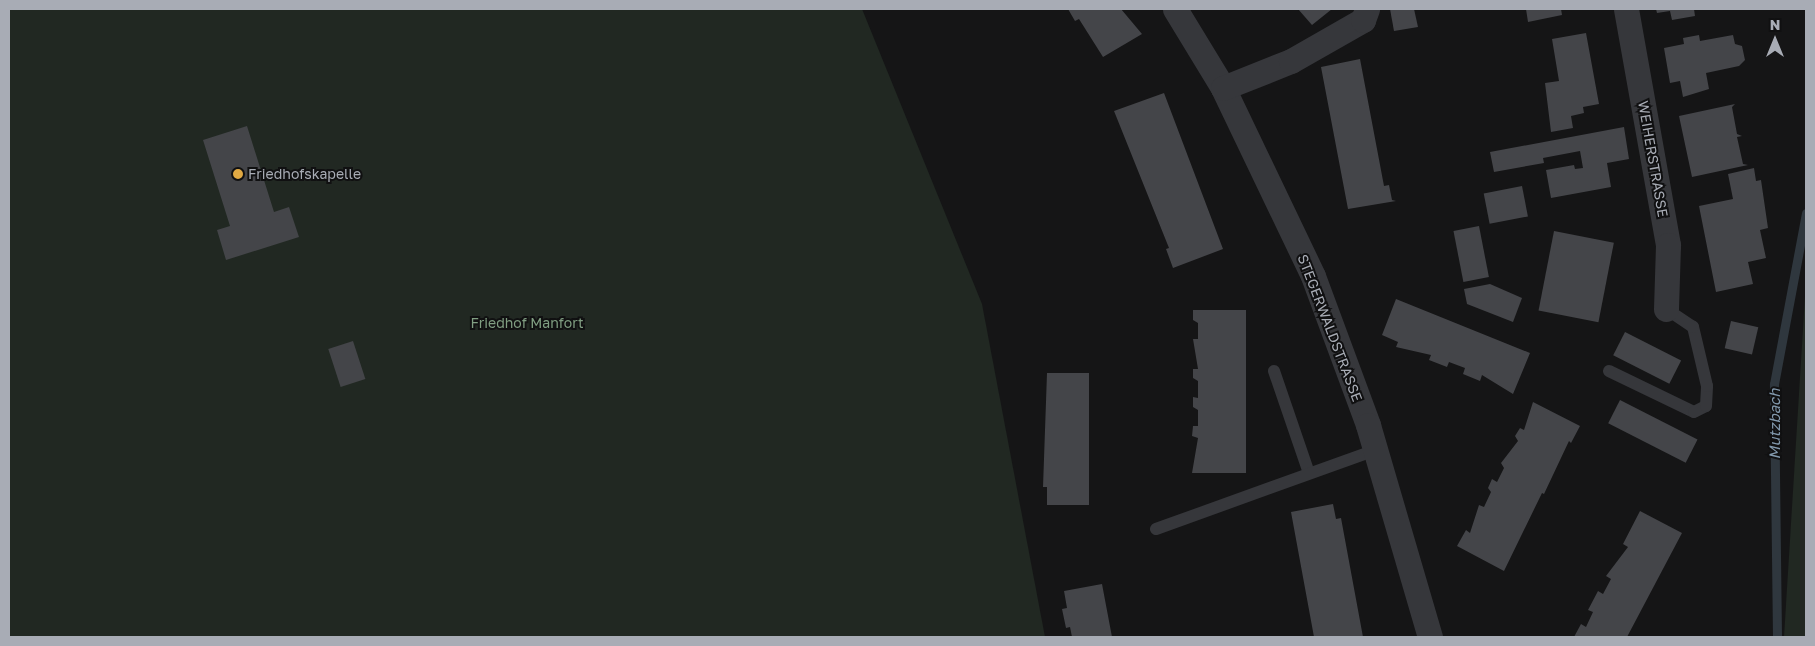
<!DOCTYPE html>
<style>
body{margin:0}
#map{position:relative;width:1815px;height:646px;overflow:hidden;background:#151516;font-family:"Golos Text",sans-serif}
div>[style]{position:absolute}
.green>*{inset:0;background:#212822}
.stream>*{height:9px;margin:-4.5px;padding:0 4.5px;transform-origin:4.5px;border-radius:4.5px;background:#2f373e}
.building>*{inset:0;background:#444549;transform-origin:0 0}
.lane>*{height:12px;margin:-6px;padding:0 6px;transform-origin:6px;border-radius:6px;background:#36373b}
.street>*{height:25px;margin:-12.5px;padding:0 12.5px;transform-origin:12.5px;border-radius:12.5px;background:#36373b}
.dots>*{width:14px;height:14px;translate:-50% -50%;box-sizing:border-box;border:2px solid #101011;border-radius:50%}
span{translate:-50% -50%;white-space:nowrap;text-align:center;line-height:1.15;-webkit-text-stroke:4px #101011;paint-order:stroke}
.street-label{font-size:14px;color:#a8acb5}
.poi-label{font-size:14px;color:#a8acb5}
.left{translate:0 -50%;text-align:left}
.park-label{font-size:14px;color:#809e82}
.water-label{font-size:15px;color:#8299ad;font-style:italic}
.frame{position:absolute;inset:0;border:10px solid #a8acb5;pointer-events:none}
.north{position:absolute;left:1750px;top:15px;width:50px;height:50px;-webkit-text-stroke:4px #101011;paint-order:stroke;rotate:0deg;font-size:14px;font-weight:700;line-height:20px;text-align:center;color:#a8acb5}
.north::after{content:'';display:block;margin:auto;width:18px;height:22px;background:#a8acb5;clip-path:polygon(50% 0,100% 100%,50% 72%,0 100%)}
</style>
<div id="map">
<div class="green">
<div style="clip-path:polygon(9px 9px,862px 9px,982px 304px,1045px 637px,9px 637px)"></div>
<div style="clip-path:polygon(1806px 280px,1806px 637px,1784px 637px)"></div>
</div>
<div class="stream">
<div style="left:1777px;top:637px;width:253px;rotate:-90.7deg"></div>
<div style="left:1774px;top:384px;width:174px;rotate:-79.4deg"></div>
</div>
<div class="building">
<div style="clip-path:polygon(1068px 9px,1121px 9px,1142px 34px,1103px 57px,1079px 19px,1075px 21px)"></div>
<div style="clip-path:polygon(1298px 9px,1332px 9px,1312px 25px)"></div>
<div style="clip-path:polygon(1390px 9px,1414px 9px,1418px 27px,1394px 31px)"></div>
<div style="clip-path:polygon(1526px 9px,1561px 9px,1562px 15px,1528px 22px)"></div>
<div style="clip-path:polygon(1656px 9px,1694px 9px,1695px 16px,1672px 20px,1670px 11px,1657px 13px)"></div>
<div style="clip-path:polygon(1586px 33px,1599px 104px,1583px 107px,1584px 113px,1571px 116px,1573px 128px,1551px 132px,1545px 83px,1559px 81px,1552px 39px)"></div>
<div style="clip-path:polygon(1699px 35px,1700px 41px,1733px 35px,1735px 44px,1742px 46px,1745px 60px,1739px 66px,1706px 73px,1709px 89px,1683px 97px,1680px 81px,1670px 83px,1664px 48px,1684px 44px,1683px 38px)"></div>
<div style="clip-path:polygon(1360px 59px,1384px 186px,1389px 185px,1392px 200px,1396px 201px,1348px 209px,1321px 67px)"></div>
<div style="clip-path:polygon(1164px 93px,1223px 249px,1173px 268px,1166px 249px,1169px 248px,1114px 111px)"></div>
<div style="clip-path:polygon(1735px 104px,1732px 107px,1737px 134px,1742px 136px,1737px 137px,1743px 164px,1748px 165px,1692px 177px,1679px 116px)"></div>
<div style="clip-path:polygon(247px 126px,274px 212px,289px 207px,299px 237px,226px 260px,217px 230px,230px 226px,203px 140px)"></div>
<div style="clip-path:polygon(1624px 127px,1629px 159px,1607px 163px,1611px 187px,1551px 198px,1546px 170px,1574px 165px,1575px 169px,1583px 168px,1580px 151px,1543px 158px,1544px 163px,1494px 172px,1490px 152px)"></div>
<div style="clip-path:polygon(1754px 168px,1756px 181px,1761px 180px,1768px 228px,1760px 230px,1766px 258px,1748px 262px,1753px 284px,1716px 292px,1699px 206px,1733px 199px,1728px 174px)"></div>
<div style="left:1522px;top:186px;width:31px;height:39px;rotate:79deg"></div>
<div style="left:1479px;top:226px;width:52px;height:26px;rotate:79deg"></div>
<div style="left:1554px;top:231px;width:61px;height:81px;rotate:11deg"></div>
<div style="clip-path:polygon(1490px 284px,1522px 298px,1513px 322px,1467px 304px,1464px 289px)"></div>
<div style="clip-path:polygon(1396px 299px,1530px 353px,1513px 394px,1482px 375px,1480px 381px,1463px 374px,1465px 368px,1449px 362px,1447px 367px,1429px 360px,1431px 355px,1396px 347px,1398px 342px,1382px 335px)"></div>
<div style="clip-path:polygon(1193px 310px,1246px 310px,1246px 473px,1192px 473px,1198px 438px,1192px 436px,1193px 426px,1198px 426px,1198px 410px,1193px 407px,1193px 397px,1198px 398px,1198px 381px,1193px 378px,1193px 369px,1198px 369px,1193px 339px,1198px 339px,1198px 323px,1193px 320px)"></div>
<div style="left:1731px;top:321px;width:28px;height:28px;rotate:13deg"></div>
<div style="left:1625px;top:332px;width:63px;height:26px;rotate:27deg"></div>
<div style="left:353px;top:341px;width:40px;height:26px;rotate:72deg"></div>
<div style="clip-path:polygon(1047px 373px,1089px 373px,1089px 505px,1047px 505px,1047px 487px,1043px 487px)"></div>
<div style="left:1620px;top:400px;width:87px;height:26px;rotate:27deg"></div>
<div style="clip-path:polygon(1533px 402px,1580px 426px,1571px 443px,1569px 441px,1544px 494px,1542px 493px,1504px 571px,1457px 546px,1466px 530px,1470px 533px,1479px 505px,1484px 507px,1491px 492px,1488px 488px,1492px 479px,1497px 482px,1504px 468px,1501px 463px,1518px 441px,1515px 436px,1520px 428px,1524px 430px)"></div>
<div style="clip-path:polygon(1333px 504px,1336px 519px,1341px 518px,1363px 637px,1314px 637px,1291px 512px)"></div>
<div style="clip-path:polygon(1640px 511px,1682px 533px,1627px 637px,1574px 637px,1581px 624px,1586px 627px,1593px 612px,1588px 610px,1598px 591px,1603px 594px,1611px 579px,1606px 576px,1628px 547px,1623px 544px)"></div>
<div style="clip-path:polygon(1102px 584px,1112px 637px,1072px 637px,1070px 627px,1066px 628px,1062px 609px,1067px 608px,1064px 591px)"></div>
</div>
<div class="lane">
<div style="left:1274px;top:371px;width:108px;rotate:71.1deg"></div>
<div style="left:1609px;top:371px;width:94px;rotate:25.8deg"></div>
<div style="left:1694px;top:412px;width:13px;rotate:-27deg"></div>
<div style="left:1706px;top:406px;width:20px;rotate:-87deg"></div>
<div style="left:1707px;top:386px;width:61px;rotate:-103.3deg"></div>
<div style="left:1693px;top:327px;width:32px;rotate:-146deg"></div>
<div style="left:1156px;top:529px;width:233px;rotate:-19.8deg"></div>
</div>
<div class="street">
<div style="left:1175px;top:9px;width:92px;rotate:58.7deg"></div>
<div style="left:1223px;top:88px;width:208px;rotate:64.4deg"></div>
<div style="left:1313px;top:276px;width:159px;rotate:69.7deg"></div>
<div style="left:1368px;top:425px;width:221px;rotate:73.7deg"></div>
<div style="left:1626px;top:9px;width:240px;rotate:79.9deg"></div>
<div style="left:1668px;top:245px;width:64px;rotate:91.8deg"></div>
<div style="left:1223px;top:88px;width:73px;rotate:-21.7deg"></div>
<div style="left:1291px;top:61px;width:83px;rotate:-29.7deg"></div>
<div style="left:1363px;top:20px;width:12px;rotate:-70deg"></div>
</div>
<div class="dots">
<div style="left:238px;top:174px;background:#e0a943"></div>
</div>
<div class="street-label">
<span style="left:1653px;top:159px;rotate:80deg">WEIHERSTRASSE</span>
<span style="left:1330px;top:328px;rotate:69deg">STEGERWALDSTRASSE</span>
</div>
<div class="poi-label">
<span class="left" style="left:248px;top:174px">Friedhofskapelle</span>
</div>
<div class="park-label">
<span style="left:527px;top:323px">Friedhof Manfort</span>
</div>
<div class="water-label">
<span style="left:1775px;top:424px;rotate:-90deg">Mutzbach</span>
</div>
<div class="frame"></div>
<div class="north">N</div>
</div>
